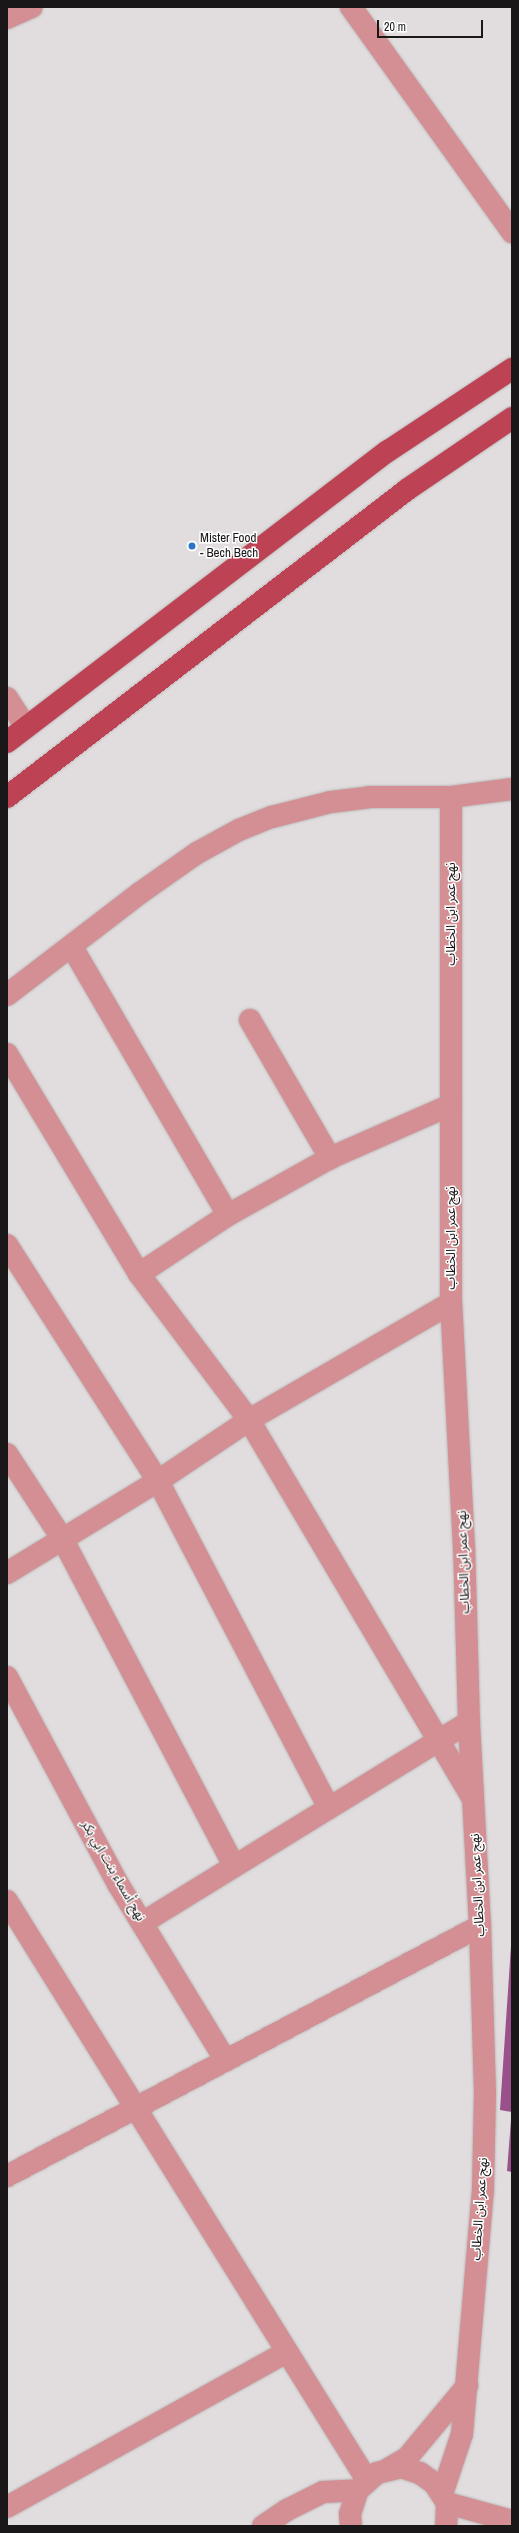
<!DOCTYPE html>
<meta charset="utf-8">
<style>
body{margin:0}
#map{position:relative;width:519px;height:2533px;overflow:hidden;background:#e1ddde;font-family:"Archivo Narrow","Noto Sans Arabic",sans-serif}
div>[style]{position:absolute}
.building>*{inset:0;background:#99508b}
.roads{filter:drop-shadow(0 0 1px #bdb9ba) drop-shadow(0 0 1px #bdb9ba)}
.minor>*{height:22px;margin:-11px;padding:0 11px;transform-origin:11px;border-radius:11px;background:#d38f93}
.major>*{height:22px;margin:-11px;padding:0 11px;transform-origin:11px;border-radius:11px;background:#bd4354}
.dots>*{width:11px;height:11px;translate:-50% -50%;box-sizing:border-box;border:2px solid #fff;border-radius:50%}
span{translate:-50% -50%;white-space:nowrap;text-align:center;line-height:1.15;-webkit-text-stroke:3px #fff;paint-order:stroke}
.poi-label{font-size:13px;color:#191718}
.left{translate:0 -50%;text-align:left}
.street-label{font-size:13px;color:#191718}
.frame{position:absolute;inset:0;border:8px solid #191718;pointer-events:none}
.scale{position:absolute;left:377px;top:20px;width:106px;height:18px;box-sizing:border-box;border:2px solid #191718;border-top:0;padding-left:5px;font-size:12px;line-height:14px;white-space:nowrap;color:#191718;-webkit-text-stroke:3px #fff;paint-order:stroke}
</style>
<div id="map">
<div class="building">
<div style="clip-path:polygon(511px 1946px,512px 1946px,512px 2112px,500px 2110px)"></div>
<div style="clip-path:polygon(511px 2120px,512px 2120px,512px 2172px,507px 2171px)"></div>
</div>
<div class="roads">
<div class="minor">
<div style="left:351px;top:7px;width:277px;rotate:54.4deg"></div>
<div style="left:7px;top:18px;width:27px;rotate:-24deg"></div>
<div style="left:7px;top:698px;width:35px;rotate:57deg"></div>
<div style="left:72px;top:947px;width:310px;rotate:59.8deg"></div>
<div style="left:7px;top:995px;width:168px;rotate:-37.5deg"></div>
<div style="left:140px;top:893px;width:70px;rotate:-35.1deg"></div>
<div style="left:197px;top:853px;width:48px;rotate:-28.7deg"></div>
<div style="left:239px;top:830px;width:35px;rotate:-22deg"></div>
<div style="left:272px;top:817px;width:61px;rotate:-14.3deg"></div>
<div style="left:331px;top:802px;width:38px;rotate:-7deg"></div>
<div style="left:369px;top:797px;width:82px"></div>
<div style="left:250px;top:1020px;width:160px;rotate:59.9deg"></div>
<div style="left:7px;top:1054px;width:257px;rotate:59deg"></div>
<div style="left:139px;top:1274px;width:183px;rotate:53deg"></div>
<div style="left:249px;top:1420px;width:436px;rotate:59.4deg"></div>
<div style="left:7px;top:1245px;width:280px;rotate:57.4deg"></div>
<div style="left:158px;top:1481px;width:369px;rotate:62.4deg"></div>
<div style="left:139px;top:1274px;width:107px;rotate:-33.5deg"></div>
<div style="left:228px;top:1215px;width:117px;rotate:-29.2deg"></div>
<div style="left:330px;top:1158px;width:132px;rotate:-23.7deg"></div>
<div style="left:7px;top:1454px;width:103px;rotate:56.9deg"></div>
<div style="left:63px;top:1540px;width:368px;rotate:62.3deg"></div>
<div style="left:7px;top:1573px;width:177px;rotate:-31.4deg"></div>
<div style="left:158px;top:1481px;width:110px;rotate:-33.8deg"></div>
<div style="left:249px;top:1420px;width:233px;rotate:-30.1deg"></div>
<div style="left:7px;top:1677px;width:235px;rotate:61.8deg"></div>
<div style="left:118px;top:1884px;width:207px;rotate:58.6deg"></div>
<div style="left:7px;top:1901px;width:682px;rotate:58.13deg"></div>
<div style="left:142px;top:1923px;width:384px;rotate:-31.6deg"></div>
<div style="left:7px;top:2176px;width:535px;rotate:-27.86deg"></div>
<div style="left:388px;top:2469px;width:22px;rotate:-30deg"></div>
<div style="left:407px;top:2458px;width:94px;rotate:-50.2deg"></div>
<div style="left:442px;top:2494px;width:63px;rotate:-71.6deg"></div>
<div style="left:462px;top:2434px;width:246px;rotate:-85.1deg"></div>
<div style="left:483px;top:2189px;width:96px;rotate:-88.8deg"></div>
<div style="left:485px;top:2093px;width:167px;rotate:-91.7deg"></div>
<div style="left:480px;top:1926px;width:204px;rotate:-93.1deg"></div>
<div style="left:469px;top:1722px;width:174px;rotate:-91.6deg"></div>
<div style="left:464px;top:1548px;width:245px;rotate:-93deg"></div>
<div style="left:451px;top:1303px;width:506px;rotate:-90deg"></div>
<div style="left:451px;top:797px;width:62px;rotate:-7.5deg"></div>
<div style="left:447px;top:2503px;width:67px;rotate:15.5deg"></div>
<div style="left:7px;top:2507px;width:320px;rotate:-29deg"></div>
<div style="left:263px;top:2526px;width:29px;rotate:-34deg"></div>
<div style="left:287px;top:2510px;width:40px;rotate:-26.6deg"></div>
<div style="left:323px;top:2492px;width:35px;rotate:-3deg"></div>
<div style="left:351px;top:2526px;width:12px;rotate:-95deg"></div>
<div style="left:350px;top:2514px;width:25px;rotate:-72deg"></div>
<div style="left:358px;top:2490px;width:25px;rotate:-42deg"></div>
<div style="left:377px;top:2473px;width:25px;rotate:-14deg"></div>
<div style="left:401px;top:2467px;width:20px;rotate:18deg"></div>
<div style="left:420px;top:2473px;width:17px;rotate:36deg"></div>
<div style="left:434px;top:2483px;width:24px;rotate:57deg"></div>
<div style="left:447px;top:2503px;width:23px;rotate:92deg"></div>
</div>
<div class="major">
<div style="left:7px;top:742px;width:479px;rotate:-37.4deg"></div>
<div style="left:388px;top:451px;width:149px;rotate:-33.5deg"></div>
<div style="left:7px;top:797px;width:506px;rotate:-37.53deg"></div>
<div style="left:408px;top:489px;width:126px;rotate:-34.3deg"></div>
</div>
</div>
<div class="dots">
<div style="left:192px;top:546px;background:#2876c5"></div>
</div>
<div class="poi-label">
<span class="left" style="left:200px;top:546px">Mister Food<br>- Bech Bech</span>
</div>
<div class="street-label">
<span style="left:451px;top:914px;rotate:-90deg">نهج عمر ابن الخطاب</span>
<span style="left:451px;top:1238px;rotate:-90deg">نهج عمر ابن الخطاب</span>
<span style="left:464px;top:1562px;rotate:-92deg">نهج عمر ابن الخطاب</span>
<span style="left:113px;top:1871px;rotate:60deg">نهج أسماء بنت ابي بكر</span>
<span style="left:478px;top:1885px;rotate:-93deg">نهج عمر ابن الخطاب</span>
<span style="left:480px;top:2209px;rotate:-86deg">نهج عمر ابن الخطاب</span>
</div>
<div class="frame"></div>
<div class="scale">20 m</div>
</div>
